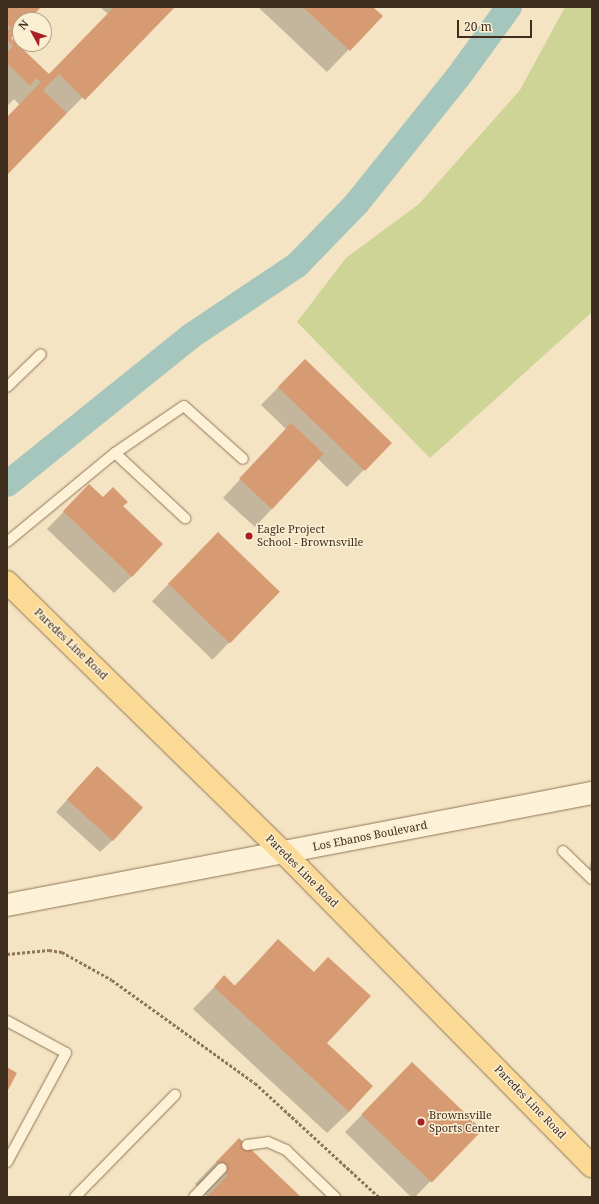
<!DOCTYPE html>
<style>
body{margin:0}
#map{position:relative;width:599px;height:1204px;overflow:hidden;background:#f4e4c3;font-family:"Noto Serif",serif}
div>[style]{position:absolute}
.green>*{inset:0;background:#cdd495}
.shadow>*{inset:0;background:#0003;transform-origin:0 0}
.canal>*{height:26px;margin:-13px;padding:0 13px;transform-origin:13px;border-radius:13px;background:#a5c6bc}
.building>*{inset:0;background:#d79b74;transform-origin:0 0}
.path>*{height:2.5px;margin-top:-1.25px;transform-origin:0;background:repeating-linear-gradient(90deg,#917557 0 3px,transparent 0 5px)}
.roads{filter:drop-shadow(0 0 1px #917557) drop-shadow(0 0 1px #917557)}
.service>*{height:10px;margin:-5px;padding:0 5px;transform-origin:5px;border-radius:5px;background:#fdf1d7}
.tertiary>*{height:22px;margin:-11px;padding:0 11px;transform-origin:11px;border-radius:11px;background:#fdf1d7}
.primary>*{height:22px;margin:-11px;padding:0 11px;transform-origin:11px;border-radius:11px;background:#fbda96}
.dots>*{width:11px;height:11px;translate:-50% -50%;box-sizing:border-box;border:2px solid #faeed3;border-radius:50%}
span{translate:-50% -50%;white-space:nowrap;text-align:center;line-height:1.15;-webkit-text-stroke:3px #faeed3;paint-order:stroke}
.poi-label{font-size:11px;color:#3f2d1d}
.left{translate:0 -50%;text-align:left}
.street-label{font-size:11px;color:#3f2d1d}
.frame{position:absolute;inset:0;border:8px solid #3f2d1d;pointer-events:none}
.north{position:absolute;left:12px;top:12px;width:40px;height:40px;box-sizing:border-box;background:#faeed3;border:1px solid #afa18a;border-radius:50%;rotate:310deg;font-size:11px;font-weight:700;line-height:16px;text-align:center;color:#3f2d1d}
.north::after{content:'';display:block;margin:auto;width:14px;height:18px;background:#a81e22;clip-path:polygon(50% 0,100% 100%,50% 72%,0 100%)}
.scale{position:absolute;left:457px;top:20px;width:75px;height:18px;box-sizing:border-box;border:2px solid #3f2d1d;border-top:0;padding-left:5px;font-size:12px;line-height:14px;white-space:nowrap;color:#3f2d1d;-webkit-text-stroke:3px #faeed3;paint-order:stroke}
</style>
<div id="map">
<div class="green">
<div style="clip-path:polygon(565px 7px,592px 7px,592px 312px,430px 458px,297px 322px,346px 258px,419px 204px,520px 90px)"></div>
</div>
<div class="shadow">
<div style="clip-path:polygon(7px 7px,40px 7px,27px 20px,20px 20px,20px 28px,10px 38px,49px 75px,108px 14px,100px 7px,173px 7px,7px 173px,7px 118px,20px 105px,14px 99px,7px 106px)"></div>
<div style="clip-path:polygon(258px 7px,371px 7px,381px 16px,327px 72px)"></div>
<div style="clip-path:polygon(305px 360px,390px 443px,347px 487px,318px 459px,255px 527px,223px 498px,286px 429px,261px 405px)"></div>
<div style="clip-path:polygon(103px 499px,122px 506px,132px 576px,114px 593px,47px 529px,72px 503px)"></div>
<div style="left:218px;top:533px;width:84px;height:95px;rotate:44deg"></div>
<div style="clip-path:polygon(97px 767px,113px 840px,100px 852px,56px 812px)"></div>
<div style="clip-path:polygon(592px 856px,592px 874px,588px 873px)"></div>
<div style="clip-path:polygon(278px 941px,326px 1044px,349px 1112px,327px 1133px,193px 1009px,224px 977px,234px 986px)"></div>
<div style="clip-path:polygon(395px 1081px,480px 1130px,415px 1197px,411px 1197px,345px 1132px)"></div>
<div style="clip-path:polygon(218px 1160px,299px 1197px,207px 1197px,195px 1184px)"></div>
</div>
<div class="canal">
<div style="left:7px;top:484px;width:236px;rotate:-38.8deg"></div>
<div style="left:191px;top:336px;width:128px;rotate:-33.8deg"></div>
<div style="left:297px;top:265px;width:86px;rotate:-45.9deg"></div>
<div style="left:357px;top:203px;width:161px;rotate:-51.3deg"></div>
<div style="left:458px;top:77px;width:87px;rotate:-53.9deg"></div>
</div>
<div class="building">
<div style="clip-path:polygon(7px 7px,41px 7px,29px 20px,20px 20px,20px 29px,11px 38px,49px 74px,114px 7px,175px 7px,85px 100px,59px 74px,43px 90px,67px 113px,7px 175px,7px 117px,41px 82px,36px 78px,30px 86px,7px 63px,7px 53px,13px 46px,7px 40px,7px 32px,11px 28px,7px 24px)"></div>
<div style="clip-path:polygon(303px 7px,373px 7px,383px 16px,350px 51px)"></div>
<div style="left:305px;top:359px;width:121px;height:39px;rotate:44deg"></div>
<div style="left:291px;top:423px;width:45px;height:76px;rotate:43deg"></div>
<div style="clip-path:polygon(89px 484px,103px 497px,113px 487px,128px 502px,123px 506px,163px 544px,132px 577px,63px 511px)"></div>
<div style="left:218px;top:532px;width:86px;height:72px;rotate:44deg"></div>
<div style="left:97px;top:766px;width:62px;height:45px;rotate:42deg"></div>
<div style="clip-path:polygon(278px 939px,314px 972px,328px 957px,371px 996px,327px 1043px,373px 1086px,349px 1112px,214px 987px,224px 975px,235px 986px)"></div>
<div style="left:412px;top:1062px;width:98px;height:73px;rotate:44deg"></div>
<div style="clip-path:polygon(7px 1067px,17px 1073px,7px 1092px)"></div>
<div style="clip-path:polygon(239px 1138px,301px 1197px,207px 1197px,228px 1175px,216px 1162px)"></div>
</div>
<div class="path">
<div style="left:7px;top:954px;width:42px;rotate:-5.4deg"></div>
<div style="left:49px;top:950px;width:13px;rotate:9deg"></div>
<div style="left:62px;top:952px;width:57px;rotate:29.2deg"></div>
<div style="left:112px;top:980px;width:176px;rotate:35.8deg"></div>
<div style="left:255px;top:1083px;width:168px;rotate:42.6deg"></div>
</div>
<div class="roads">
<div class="service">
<div style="left:7px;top:387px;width:47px;rotate:-44.1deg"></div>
<div style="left:115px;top:453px;width:96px;rotate:42.9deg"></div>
<div style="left:7px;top:542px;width:140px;rotate:-39.5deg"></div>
<div style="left:115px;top:453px;width:83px;rotate:-34.3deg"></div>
<div style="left:184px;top:406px;width:79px;rotate:41.9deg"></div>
<div style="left:563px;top:851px;width:40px;rotate:44deg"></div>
<div style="left:7px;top:1021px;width:67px;rotate:28.5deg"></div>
<div style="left:66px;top:1053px;width:124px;rotate:118.4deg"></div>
<div style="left:247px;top:1145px;width:21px;rotate:-8deg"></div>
<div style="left:268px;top:1142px;width:20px;rotate:24deg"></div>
<div style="left:286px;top:1150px;width:68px;rotate:43.8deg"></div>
<div style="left:75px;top:1197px;width:143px;rotate:-45.6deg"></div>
<div style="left:194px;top:1197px;width:40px;rotate:-46deg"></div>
</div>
<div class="tertiary">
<div style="left:7px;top:905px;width:596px;rotate:-10.84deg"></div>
</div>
<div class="primary">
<div style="left:7px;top:582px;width:388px;rotate:44.4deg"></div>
<div style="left:284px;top:853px;width:439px;rotate:45.5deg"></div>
</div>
</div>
<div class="dots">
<div style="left:249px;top:536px;background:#a81e22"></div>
<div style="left:421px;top:1122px;background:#a81e22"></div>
</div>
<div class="poi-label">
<span class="left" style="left:257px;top:536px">Eagle Project<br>School - Brownsville</span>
<span class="left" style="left:429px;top:1122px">Brownsville<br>Sports Center</span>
</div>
<div class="street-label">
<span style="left:71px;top:644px;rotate:44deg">Paredes Line Road</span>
<span style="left:370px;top:836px;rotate:-11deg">Los Ebanos Boulevard</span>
<span style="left:302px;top:871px;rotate:45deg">Paredes Line Road</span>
<span style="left:530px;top:1102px;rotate:46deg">Paredes Line Road</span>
</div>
<div class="frame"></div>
<div class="north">N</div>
<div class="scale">20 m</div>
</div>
